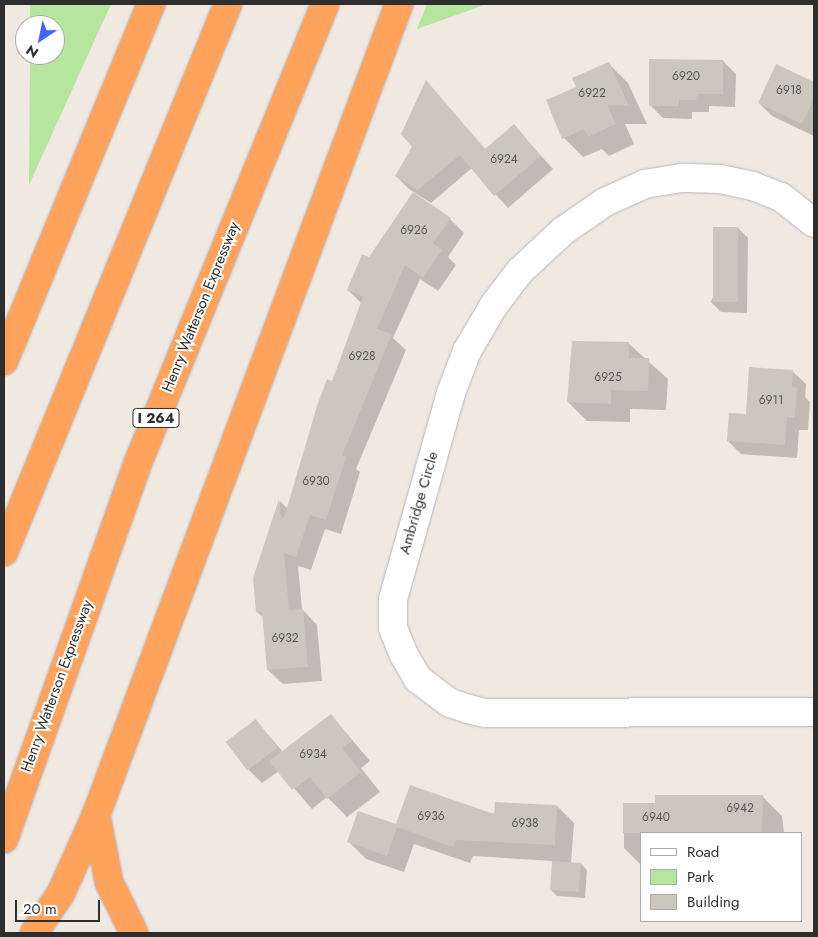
<!DOCTYPE html>
<style>
body{margin:0}
#map{position:relative;width:818px;height:937px;overflow:hidden;background:#efe9e1;font-family:Jost,sans-serif}
div>[style]{position:absolute}
.green>*{inset:0;background:#b6e59e}
.shadow>*{inset:0;background:#0003}
.building>*{inset:0;background:#cbc7bf;transform-origin:0 0}
.roads{filter:drop-shadow(0 0 1px #b4b7c1) drop-shadow(0 0 1px #b4b7c1)}
.street>*{height:28px;margin:-14px;padding:0 14px;transform-origin:14px;border-radius:14px;background:#fff}
.highway>*{height:28px;margin:-14px;padding:0 14px;transform-origin:14px;border-radius:14px;background:#ffa35c}
span{translate:-50% -50%;white-space:nowrap;text-align:center;line-height:1.15;-webkit-text-stroke:4px #fff;paint-order:stroke}
.number-label{font-size:12px;color:#555452}
.number-label span{-webkit-text-stroke-width:0}
.shield-label span{padding:1px 4px;background:#fff;border:1px solid;border-radius:4px;-webkit-text-stroke-width:0}
.shield-label{font-size:14px;color:#2e2e2e;font-weight:700}
.street-label{font-size:15px;color:#2e2e2e}
.frame{position:absolute;inset:0;border:5px solid #2e2e2e;pointer-events:none}
.legend{position:absolute;left:640px;top:832px;width:162px;height:90px;box-sizing:border-box;background:#fff;border:1px solid #ababab;margin:0;padding:6px 9px;list-style:none;font-size:15px;color:#2e2e2e}
.legend li{display:flex;align-items:center;gap:10px;height:25px}
.legend b{width:25px;border:1px solid #ababab}
.north{position:absolute;left:15px;top:15px;width:50px;height:50px;box-sizing:border-box;background:#fff;border:1px solid #ababab;border-radius:50%;rotate:214deg;font-size:14px;font-weight:700;line-height:20px;text-align:center;color:#2e2e2e}
.north::after{content:'';display:block;margin:auto;width:18px;height:22px;background:#4264fb;clip-path:polygon(50% 0,100% 100%,50% 72%,0 100%)}
.scale{position:absolute;left:15px;top:900px;width:85px;height:22px;box-sizing:border-box;border:2px solid #2e2e2e;border-top:0;padding-left:6px;font-size:15px;line-height:18px;white-space:nowrap;color:#2e2e2e;-webkit-text-stroke:4px #fff;paint-order:stroke}
</style>
<div id="map">
<div class="green">
<div style="clip-path:polygon(30px 4px,111px 4px,29px 185px,30px 55px,55px 55px,55px 25px,30px 25px)"></div>
<div style="clip-path:polygon(427px 4px,487px 4px,417px 29px)"></div>
</div>
<div class="shadow">
<div style="clip-path:polygon(723px 61px,736px 74px,735px 107px,709px 106px,709px 112px,692px 112px,692px 119px,663px 118px,650px 105px)"></div>
<div style="clip-path:polygon(609px 64px,628px 83px,647px 124px,625px 124px,634px 144px,609px 156px,602px 149px,583px 157px,564px 138px,578px 87px)"></div>
<div style="clip-path:polygon(777px 66px,814px 84px,814px 136px,772px 116px,759px 103px)"></div>
<div style="clip-path:polygon(426px 82px,486px 150px,514px 126px,553px 169px,508px 208px,472px 168px,431px 203px,409px 189px,396px 176px,414px 147px)"></div>
<div style="clip-path:polygon(450px 219px,464px 233px,448px 257px,456px 265px,438px 291px,420px 279px,393px 338px,406px 350px,356px 469px,360px 472px,341px 534px,325px 529px,311px 570px,298px 566px,302px 609px,317px 625px,322px 681px,283px 684px,268px 670px,264px 618px,257px 612px,254px 579px,280px 501px,288px 509px,362px 304px,348px 290px,369px 259px)"></div>
<div style="clip-path:polygon(738px 228px,748px 238px,747px 313px,721px 312px,711px 302px)"></div>
<div style="clip-path:polygon(629px 344px,668px 379px,666px 410px,630px 409px,630px 422px,587px 421px,568px 402px)"></div>
<div style="clip-path:polygon(792px 371px,806px 384px,805px 397px,810px 402px,808px 430px,799px 430px,797px 458px,741px 454px,728px 441px,747px 416px)"></div>
<div style="clip-path:polygon(331px 715px,370px 761px,361px 768px,380px 792px,347px 817px,327px 797px,312px 809px,279px 771px,262px 783px,249px 770px,256px 721px,283px 752px)"></div>
<div style="clip-path:polygon(762px 796px,782px 816px,784px 833px,642px 833px,642px 866px,624px 848px,624px 805px)"></div>
<div style="clip-path:polygon(557px 806px,574px 823px,571px 863px,581px 864px,587px 870px,585px 898px,557px 896px,551px 890px,553px 861px,473px 856px,470px 863px,414px 844px,404px 872px,366px 859px,349px 842px,397px 825px)"></div>
</div>
<div class="building">
<div style="clip-path:polygon(649px 59px,723px 60px,723px 94px,697px 94px,696px 100px,679px 100px,679px 106px,649px 106px)"></div>
<div style="clip-path:polygon(609px 62px,629px 106px,607px 105px,616px 124px,588px 137px,584px 129px,562px 139px,546px 100px,576px 87px,572px 78px)"></div>
<div style="clip-path:polygon(776px 64px,814px 82px,814px 99px,802px 124px,758px 103px)"></div>
<div style="clip-path:polygon(426px 80px,485px 149px,514px 124px,541px 156px,494px 196px,460px 155px,418px 190px,395px 176px,412px 147px,401px 134px)"></div>
<div style="clip-path:polygon(413px 192px,451px 218px,433px 243px,442px 250px,423px 278px,405px 265px,377px 329px,392px 334px,342px 455px,346px 457px,326px 520px,310px 515px,296px 557px,284px 553px,289px 610px,303px 609px,308px 667px,267px 670px,262px 612px,256px 612px,253px 578px,279px 499px,281px 516px,284px 518px,317px 406px,327px 379px,332px 381px,363px 297px,347px 290px,362px 254px,369px 257px)"></div>
<div style="left:713px;top:227px;width:25px;height:75px"></div>
<div style="clip-path:polygon(572px 341px,629px 342px,629px 358px,649px 358px,648px 391px,611px 390px,611px 404px,567px 402px)"></div>
<div style="clip-path:polygon(749px 367px,793px 370px,792px 387px,797px 388px,795px 418px,787px 417px,785px 445px,727px 441px,729px 413px,746px 414px)"></div>
<div style="clip-path:polygon(331px 714px,352px 741px,342px 748px,361px 772px,327px 799px,310px 777px,292px 790px,269px 761px)"></div>
<div style="left:256px;top:719px;width:36px;height:38px;rotate:53deg"></div>
<div style="clip-path:polygon(410px 785px,494px 814px,495px 802px,557px 805px,555px 845px,456px 840px,453px 847px,397px 827px,387px 856px,347px 842px,358px 811px,396px 824px)"></div>
<div style="clip-path:polygon(655px 795px,763px 795px,762px 833px,623px 833px,623px 803px,655px 803px)"></div>
<div style="left:552px;top:861px;width:29px;height:29px;rotate:4deg"></div>
</div>
<div class="roads">
<div class="street">
<div style="left:814px;top:223px;width:42px;rotate:-141.8deg"></div>
<div style="left:781px;top:197px;width:30px;rotate:-159deg"></div>
<div style="left:753px;top:186px;width:35px;rotate:-168deg"></div>
<div style="left:719px;top:179px;width:37px;rotate:-178deg"></div>
<div style="left:682px;top:178px;width:37px;rotate:171deg"></div>
<div style="left:645px;top:184px;width:44px;rotate:155.8deg"></div>
<div style="left:605px;top:202px;width:51px;rotate:145.4deg"></div>
<div style="left:563px;top:231px;width:59px;rotate:137.1deg"></div>
<div style="left:520px;top:271px;width:43px;rotate:127.4deg"></div>
<div style="left:494px;top:305px;width:53px;rotate:120.4deg"></div>
<div style="left:467px;top:351px;width:45px;rotate:110.9deg"></div>
<div style="left:451px;top:393px;width:215px;rotate:105.7deg"></div>
<div style="left:393px;top:600px;width:28px;rotate:90deg"></div>
<div style="left:393px;top:628px;width:29px;rotate:68deg"></div>
<div style="left:404px;top:655px;width:28px;rotate:60deg"></div>
<div style="left:418px;top:679px;width:40px;rotate:37deg"></div>
<div style="left:450px;top:703px;width:19px;rotate:18deg"></div>
<div style="left:468px;top:709px;width:18px;rotate:13deg"></div>
<div style="left:486px;top:713px;width:328px;rotate:-0.2deg"></div>
</div>
<div class="highway">
<div style="left:4px;top:361px;width:386px;rotate:-67.6deg"></div>
<div style="left:4px;top:552px;width:592px;rotate:-67.77deg"></div>
<div style="left:96px;top:815px;width:68px;rotate:79deg"></div>
<div style="left:109px;top:882px;width:57px;rotate:63.9deg"></div>
<div style="left:4px;top:839px;width:397px;rotate:-70.4deg"></div>
<div style="left:137px;top:465px;width:498px;rotate:-67.8deg"></div>
<div style="left:34px;top:933px;width:48px;rotate:-56deg"></div>
<div style="left:61px;top:893px;width:85px;rotate:-65.8deg"></div>
<div style="left:96px;top:815px;width:866px;rotate:-69.51deg"></div>
</div>
</div>
<div class="number-label">
<span style="left:686px;top:77px">6920</span>
<span style="left:789px;top:91px">6918</span>
<span style="left:592px;top:94px">6922</span>
<span style="left:504px;top:160px">6924</span>
<span style="left:414px;top:231px">6926</span>
<span style="left:362px;top:357px">6928</span>
<span style="left:608px;top:378px">6925</span>
<span style="left:771px;top:401px">6911</span>
<span style="left:316px;top:482px">6930</span>
<span style="left:285px;top:639px">6932</span>
<span style="left:313px;top:755px">6934</span>
<span style="left:740px;top:809px">6942</span>
<span style="left:431px;top:817px">6936</span>
<span style="left:656px;top:818px">6940</span>
<span style="left:525px;top:824px">6938</span>
</div>
<div class="shield-label">
<span style="left:156px;top:418px">I 264</span>
</div>
<div class="street-label">
<span style="left:201px;top:307px;rotate:-68deg">Henry Watterson Expressway</span>
<span style="left:419px;top:503px;rotate:-74deg">Ambridge Circle</span>
<span style="left:57px;top:686px;rotate:-70deg">Henry Watterson Expressway</span>
</div>
<div class="frame"></div>
<ul class="legend">
<li><b style="height:6px;background:#fff"></b>Road</li>
<li><b style="height:14px;background:#b6e59e"></b>Park</li>
<li><b style="height:14px;background:#cbc7bf"></b>Building</li>
</ul>
<div class="north">N</div>
<div class="scale">20 m</div>
</div>
